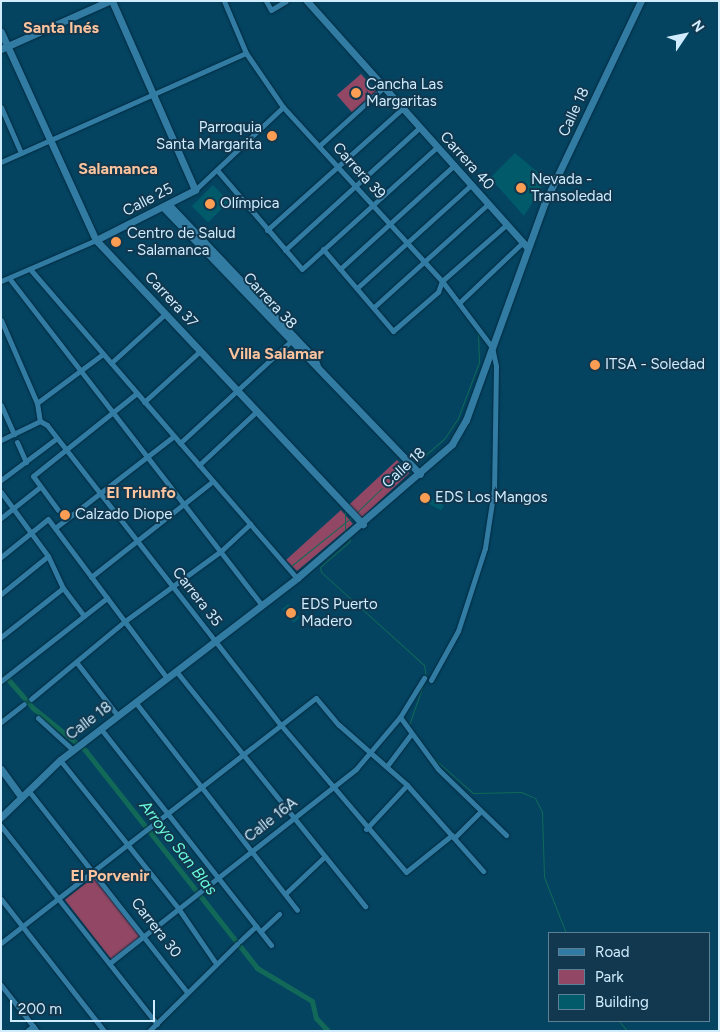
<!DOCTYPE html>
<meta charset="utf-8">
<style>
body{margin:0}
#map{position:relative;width:720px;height:1032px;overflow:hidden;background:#044461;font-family:Figtree,sans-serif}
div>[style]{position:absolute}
.green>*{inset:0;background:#924865;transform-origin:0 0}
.stream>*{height:1px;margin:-0.5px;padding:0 0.5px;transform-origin:0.5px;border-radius:0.5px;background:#126958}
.canal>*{height:5px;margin:-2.5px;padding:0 2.5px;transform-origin:2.5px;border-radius:2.5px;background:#126958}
.building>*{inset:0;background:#005a6a;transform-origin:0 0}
.roads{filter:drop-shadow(0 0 1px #00293d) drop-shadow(0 0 1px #00293d)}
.street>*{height:5px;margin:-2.5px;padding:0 2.5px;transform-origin:2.5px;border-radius:2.5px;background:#327ca4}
.secondary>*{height:7px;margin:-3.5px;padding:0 3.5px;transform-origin:3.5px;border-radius:3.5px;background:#327ca4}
.dots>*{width:14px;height:14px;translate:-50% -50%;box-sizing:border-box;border:2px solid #11384e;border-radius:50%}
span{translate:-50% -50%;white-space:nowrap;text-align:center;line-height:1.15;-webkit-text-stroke:4px #11384e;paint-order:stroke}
.poi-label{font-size:15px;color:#d0ecfe}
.left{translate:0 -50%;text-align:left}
.right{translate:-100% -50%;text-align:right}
.street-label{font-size:15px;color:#d0ecfe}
.neighbourhood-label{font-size:16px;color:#fbc49e;font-weight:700}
.water-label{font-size:16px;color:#6afada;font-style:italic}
.frame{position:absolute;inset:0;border:2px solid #d0ecfe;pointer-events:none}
.legend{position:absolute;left:548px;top:932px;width:162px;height:90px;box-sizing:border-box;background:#11384e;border:1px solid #5d8094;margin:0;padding:6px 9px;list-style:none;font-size:15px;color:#d0ecfe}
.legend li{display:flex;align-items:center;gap:10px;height:25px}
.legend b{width:25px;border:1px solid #5d8094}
.north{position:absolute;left:660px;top:10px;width:50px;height:50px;-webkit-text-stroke:4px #11384e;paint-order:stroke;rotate:56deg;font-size:14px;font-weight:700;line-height:20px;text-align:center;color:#d0ecfe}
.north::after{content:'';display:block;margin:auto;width:18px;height:22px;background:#d0ecfe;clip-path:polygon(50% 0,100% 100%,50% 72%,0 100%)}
.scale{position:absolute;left:10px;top:1000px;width:145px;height:22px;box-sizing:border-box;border:2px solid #d0ecfe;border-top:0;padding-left:6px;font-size:15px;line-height:18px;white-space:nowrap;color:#d0ecfe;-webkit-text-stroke:4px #11384e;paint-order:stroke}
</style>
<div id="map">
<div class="green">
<div style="left:361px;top:74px;width:23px;height:32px;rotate:49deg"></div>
<div style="left:397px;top:460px;width:18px;height:66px;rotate:47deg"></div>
<div style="clip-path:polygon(341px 510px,353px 524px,297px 571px,286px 560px)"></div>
<div style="left:94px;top:877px;width:76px;height:37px;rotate:52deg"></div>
</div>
<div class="stream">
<div style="left:415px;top:464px;width:38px;rotate:-41deg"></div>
<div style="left:444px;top:439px;width:25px;rotate:-56deg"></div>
<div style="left:458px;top:418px;width:60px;rotate:-69.4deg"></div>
<div style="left:479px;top:362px;width:30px;rotate:-92deg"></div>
<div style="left:404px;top:472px;width:7px;rotate:-34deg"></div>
<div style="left:356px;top:513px;width:36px;rotate:-44deg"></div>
<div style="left:345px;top:532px;width:23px;rotate:-90deg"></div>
<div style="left:349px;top:537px;width:4px;rotate:76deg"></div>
<div style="left:350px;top:541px;width:40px;rotate:139deg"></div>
<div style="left:320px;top:567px;width:5px;rotate:79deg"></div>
<div style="left:321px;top:572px;width:139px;rotate:42.1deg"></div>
<div style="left:424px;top:665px;width:13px;rotate:81deg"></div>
<div style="left:291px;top:566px;width:78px;rotate:-38.8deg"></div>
<div style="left:409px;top:725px;width:46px;rotate:-70.8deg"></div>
<div style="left:431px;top:756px;width:56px;rotate:41.4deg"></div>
<div style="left:473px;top:793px;width:48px;rotate:-1.2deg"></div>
<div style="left:521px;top:792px;width:15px;rotate:23deg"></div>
<div style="left:535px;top:798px;width:16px;rotate:63deg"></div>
<div style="left:542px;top:812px;width:65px;rotate:88.2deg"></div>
<div style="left:544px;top:877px;width:60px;rotate:68.6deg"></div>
<div style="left:619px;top:1021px;width:13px;rotate:51deg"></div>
</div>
<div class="canal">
<div style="left:6px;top:677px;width:41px;rotate:48.9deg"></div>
<div style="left:33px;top:708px;width:67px;rotate:38.9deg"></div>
<div style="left:85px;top:750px;width:278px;rotate:51.7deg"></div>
<div style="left:257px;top:968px;width:64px;rotate:31deg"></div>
<div style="left:312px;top:1001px;width:17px;rotate:77deg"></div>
<div style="left:316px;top:1018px;width:18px;rotate:47deg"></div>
</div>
<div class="building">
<div style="clip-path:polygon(515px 153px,547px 180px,524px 216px,490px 178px)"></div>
<div style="left:213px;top:185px;width:23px;height:30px;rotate:45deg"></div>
<div style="left:421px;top:493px;width:26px;height:6px;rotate:28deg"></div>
<div style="left:288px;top:604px;width:18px;height:8px;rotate:49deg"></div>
</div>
<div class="roads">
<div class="street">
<div style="left:224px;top:1px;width:56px;rotate:67.1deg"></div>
<div style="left:246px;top:53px;width:65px;rotate:55.6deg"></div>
<div style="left:283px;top:107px;width:236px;rotate:47.6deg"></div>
<div style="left:442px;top:281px;width:83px;rotate:52.9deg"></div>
<div style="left:492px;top:347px;width:19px;rotate:78deg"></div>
<div style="left:496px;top:366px;width:123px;rotate:90.9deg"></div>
<div style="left:494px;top:489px;width:60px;rotate:98.7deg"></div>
<div style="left:485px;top:548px;width:87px;rotate:108deg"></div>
<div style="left:458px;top:631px;width:56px;rotate:118.9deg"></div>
<div style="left:266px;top:1px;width:10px;rotate:61deg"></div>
<div style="left:271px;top:10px;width:17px;rotate:-31deg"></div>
<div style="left:1px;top:107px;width:50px;rotate:66.5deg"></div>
<div style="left:319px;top:146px;width:86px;rotate:-42.2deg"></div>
<div style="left:1px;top:162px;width:268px;rotate:-24deg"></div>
<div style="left:217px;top:170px;width:130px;rotate:49.4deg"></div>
<div style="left:302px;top:269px;width:182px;rotate:-42.1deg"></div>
<div style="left:195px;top:190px;width:121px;rotate:-43.3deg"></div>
<div style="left:267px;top:230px;width:181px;rotate:-41.9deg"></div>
<div style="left:323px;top:249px;width:108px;rotate:49.5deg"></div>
<div style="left:393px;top:331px;width:60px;rotate:-40.9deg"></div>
<div style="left:438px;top:292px;width:12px;rotate:-70deg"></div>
<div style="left:442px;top:281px;width:86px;rotate:-41.2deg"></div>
<div style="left:285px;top:250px;width:181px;rotate:-42.3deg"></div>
<div style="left:30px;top:269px;width:408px;rotate:49.2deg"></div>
<div style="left:340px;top:269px;width:153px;rotate:-42.3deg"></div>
<div style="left:9px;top:278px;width:413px;rotate:52.3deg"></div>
<div style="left:1px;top:281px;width:103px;rotate:-23.3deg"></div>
<div style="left:357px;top:288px;width:154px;rotate:-42.1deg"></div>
<div style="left:460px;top:302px;width:87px;rotate:-43.6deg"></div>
<div style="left:374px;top:307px;width:154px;rotate:-42.1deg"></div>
<div style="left:1px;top:320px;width:90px;rotate:66.6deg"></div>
<div style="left:37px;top:403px;width:18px;rotate:81deg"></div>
<div style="left:111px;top:363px;width:73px;rotate:-42.2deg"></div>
<div style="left:144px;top:402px;width:76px;rotate:-42.3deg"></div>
<div style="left:37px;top:403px;width:82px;rotate:-36.6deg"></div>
<div style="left:1px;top:405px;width:32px;rotate:66deg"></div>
<div style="left:40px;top:421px;width:8px;rotate:30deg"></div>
<div style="left:47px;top:425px;width:379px;rotate:52.1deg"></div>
<div style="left:280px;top:724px;width:194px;rotate:49.6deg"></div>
<div style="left:406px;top:872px;width:59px;rotate:-38.8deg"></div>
<div style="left:1px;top:440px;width:43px;rotate:-26deg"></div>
<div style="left:17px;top:442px;width:22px;rotate:66deg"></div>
<div style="left:180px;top:443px;width:155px;rotate:-42.6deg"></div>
<div style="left:199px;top:465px;width:79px;rotate:-43deg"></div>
<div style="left:1px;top:480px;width:70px;rotate:-36.9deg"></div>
<div style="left:1px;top:492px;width:79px;rotate:53.7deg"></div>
<div style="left:48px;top:556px;width:35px;rotate:65deg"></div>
<div style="left:63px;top:588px;width:35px;rotate:53deg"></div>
<div style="left:58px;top:510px;width:42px;rotate:-126.3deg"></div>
<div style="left:33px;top:476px;width:133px;rotate:-38.6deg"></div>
<div style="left:1px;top:518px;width:50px;rotate:-38.5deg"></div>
<div style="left:55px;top:528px;width:150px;rotate:-37.7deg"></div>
<div style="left:1px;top:557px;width:60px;rotate:-39deg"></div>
<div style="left:48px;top:519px;width:199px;rotate:53.2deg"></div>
<div style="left:91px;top:577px;width:155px;rotate:-38.2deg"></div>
<div style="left:1px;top:594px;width:60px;rotate:-39deg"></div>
<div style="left:1px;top:637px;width:79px;rotate:-38.3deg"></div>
<div style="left:77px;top:663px;width:67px;rotate:52.3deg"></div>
<div style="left:176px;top:671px;width:302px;rotate:51.2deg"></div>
<div style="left:1px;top:681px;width:135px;rotate:-38.1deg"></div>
<div style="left:31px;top:699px;width:122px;rotate:-39.7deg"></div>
<div style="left:125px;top:621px;width:119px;rotate:-36.1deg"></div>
<div style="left:221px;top:551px;width:40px;rotate:-43deg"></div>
<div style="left:136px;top:703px;width:262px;rotate:52.1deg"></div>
<div style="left:400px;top:717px;width:64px;rotate:53.8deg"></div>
<div style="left:438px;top:769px;width:95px;rotate:44.1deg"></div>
<div style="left:38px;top:718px;width:47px;rotate:42.4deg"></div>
<div style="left:1px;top:722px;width:29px;rotate:-38deg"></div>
<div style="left:101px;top:729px;width:275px;rotate:51.8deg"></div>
<div style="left:60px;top:760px;width:189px;rotate:51.4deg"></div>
<div style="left:178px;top:908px;width:65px;rotate:55.6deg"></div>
<div style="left:387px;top:766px;width:39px;rotate:-53deg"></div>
<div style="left:28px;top:790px;width:256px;rotate:51.8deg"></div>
<div style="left:1px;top:826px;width:252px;rotate:51.8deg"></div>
<div style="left:366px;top:829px;width:60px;rotate:-47deg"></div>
<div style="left:456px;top:836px;width:35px;rotate:-45deg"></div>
<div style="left:286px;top:893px;width:51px;rotate:-43.4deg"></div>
<div style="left:1px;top:899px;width:167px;rotate:52deg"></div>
<div style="left:261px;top:931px;width:25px;rotate:-43deg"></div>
<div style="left:240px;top:941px;width:22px;rotate:-43deg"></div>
<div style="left:1px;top:943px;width:399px;rotate:-37.9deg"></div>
<div style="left:316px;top:698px;width:35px;rotate:50deg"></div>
<div style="left:339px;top:725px;width:91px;rotate:41.4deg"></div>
<div style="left:407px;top:785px;width:115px;rotate:48.5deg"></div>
<div style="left:111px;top:962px;width:312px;rotate:-38.2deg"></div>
<div style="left:356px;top:769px;width:68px;rotate:-49.8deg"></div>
<div style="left:400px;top:717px;width:46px;rotate:-58.4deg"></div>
<div style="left:1px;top:985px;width:58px;rotate:52deg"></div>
<div style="left:27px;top:1031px;width:8px;rotate:-40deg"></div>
<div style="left:149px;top:1031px;width:124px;rotate:-44.7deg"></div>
</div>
<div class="secondary">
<div style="left:307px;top:1px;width:331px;rotate:48.2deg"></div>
<div style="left:1px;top:32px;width:229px;rotate:65.5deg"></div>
<div style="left:96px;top:240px;width:390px;rotate:46.8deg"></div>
<div style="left:1px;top:49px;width:118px;rotate:-24deg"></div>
<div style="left:169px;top:205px;width:211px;rotate:46.5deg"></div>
<div style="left:314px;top:358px;width:9px;rotate:69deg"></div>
<div style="left:164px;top:208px;width:369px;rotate:46.1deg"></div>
<div style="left:96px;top:240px;width:111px;rotate:-26.8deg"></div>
<div style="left:195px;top:190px;width:206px;rotate:-113.7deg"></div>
<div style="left:1px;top:769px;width:34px;rotate:54deg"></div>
<div style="left:1px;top:817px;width:82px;rotate:-44deg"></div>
<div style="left:60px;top:760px;width:299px;rotate:-37.5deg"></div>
<div style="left:297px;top:578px;width:205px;rotate:-40.8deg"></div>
<div style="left:452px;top:444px;width:28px;rotate:-60deg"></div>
<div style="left:466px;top:420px;width:232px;rotate:-70.1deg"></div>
<div style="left:545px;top:202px;width:223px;rotate:-64.5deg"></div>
</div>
</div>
<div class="dots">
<div style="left:356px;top:93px;background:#fc9d54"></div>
<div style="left:272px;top:136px;background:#fc9d54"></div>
<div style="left:521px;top:188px;background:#fc9d54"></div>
<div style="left:210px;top:204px;background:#fc9d54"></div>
<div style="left:116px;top:242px;background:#fc9d54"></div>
<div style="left:595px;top:365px;background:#fc9d54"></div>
<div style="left:425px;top:498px;background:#fc9d54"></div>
<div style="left:65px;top:515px;background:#fc9d54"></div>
<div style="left:291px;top:613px;background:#fc9d54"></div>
</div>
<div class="poi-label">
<span class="left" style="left:366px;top:93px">Cancha Las<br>Margaritas</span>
<span class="right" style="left:262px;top:136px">Parroquia<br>Santa Margarita</span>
<span class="left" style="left:531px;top:188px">Nevada -<br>Transoledad</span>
<span class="left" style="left:220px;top:204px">Olímpica</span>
<span class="left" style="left:127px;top:242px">Centro de Salud<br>- Salamanca</span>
<span class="left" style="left:605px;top:365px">ITSA - Soledad</span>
<span class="left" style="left:435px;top:498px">EDS Los Mangos</span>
<span class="left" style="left:75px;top:515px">Calzado Diope</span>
<span class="left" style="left:301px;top:613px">EDS Puerto<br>Madero</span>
</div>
<div class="street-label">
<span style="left:574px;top:112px;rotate:-65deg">Calle 18</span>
<span style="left:467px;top:161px;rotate:48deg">Carrera 40</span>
<span style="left:359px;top:171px;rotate:48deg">Carrera 39</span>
<span style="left:148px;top:200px;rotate:-27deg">Calle 25</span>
<span style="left:171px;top:300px;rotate:47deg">Carrera 37</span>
<span style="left:270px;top:301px;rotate:47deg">Carrera 38</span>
<span style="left:404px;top:468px;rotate:-42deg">Calle 18</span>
<span style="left:197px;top:597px;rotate:52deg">Carrera 35</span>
<span style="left:89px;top:721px;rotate:-37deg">Calle 18</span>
<span style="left:271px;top:820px;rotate:-38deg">Calle 16A</span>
<span style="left:156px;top:928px;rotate:52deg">Carrera 30</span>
</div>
<div class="neighbourhood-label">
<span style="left:61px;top:28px">Santa Inés</span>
<span style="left:118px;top:169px">Salamanca</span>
<span style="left:276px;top:354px">Villa Salamar</span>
<span style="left:141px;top:493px">El Triunfo</span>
<span style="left:110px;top:876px">El Porvenir</span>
</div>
<div class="water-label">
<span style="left:178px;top:848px;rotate:52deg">Arroyo San Blas</span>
</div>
<div class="frame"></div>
<ul class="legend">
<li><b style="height:6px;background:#327ca4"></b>Road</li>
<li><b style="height:14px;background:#924865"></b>Park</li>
<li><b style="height:14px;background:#005a6a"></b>Building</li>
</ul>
<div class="north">N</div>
<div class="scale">200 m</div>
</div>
